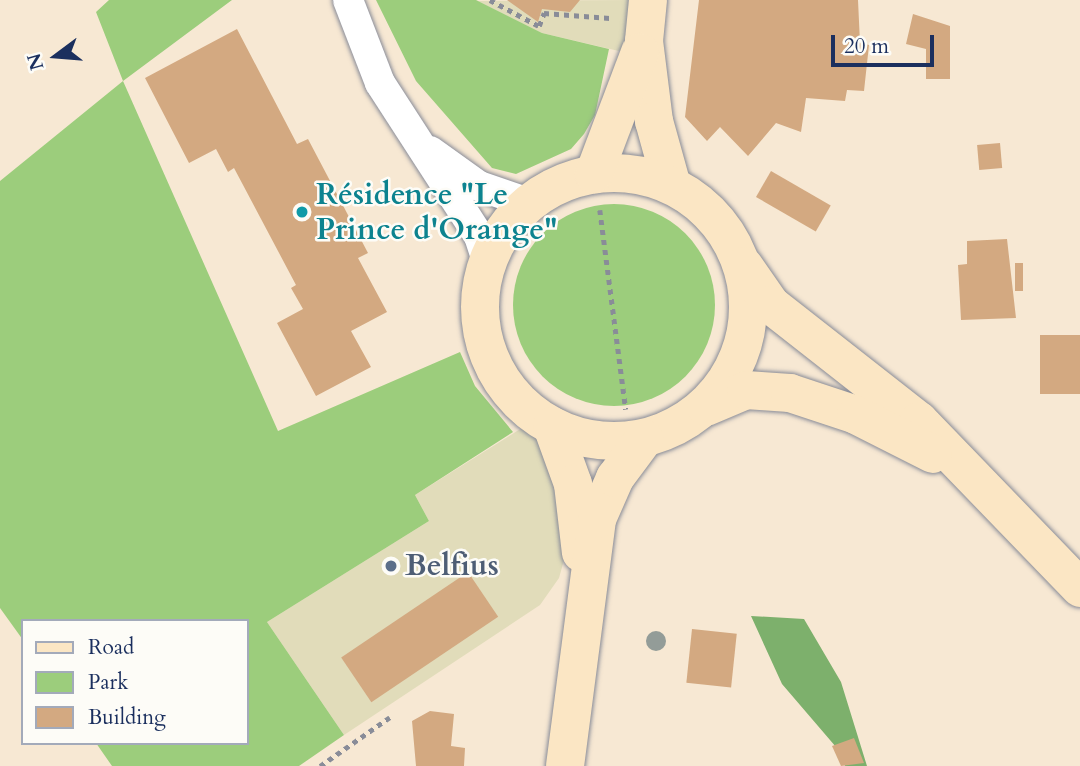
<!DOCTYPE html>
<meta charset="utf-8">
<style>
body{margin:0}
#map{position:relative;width:1080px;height:766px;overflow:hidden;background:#f7e8d3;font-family:Cardo,serif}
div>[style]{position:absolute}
.built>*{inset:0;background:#e1dcba}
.green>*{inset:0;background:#9ccd7c}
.round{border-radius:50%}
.forest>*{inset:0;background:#7db06c}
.building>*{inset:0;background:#d3a981;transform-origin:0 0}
.path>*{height:4.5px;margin-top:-2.25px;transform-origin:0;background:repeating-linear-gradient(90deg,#898c98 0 5px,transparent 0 10px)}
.roads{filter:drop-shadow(0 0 2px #898c98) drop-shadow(0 0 2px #898c98)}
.minor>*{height:30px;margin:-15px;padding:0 15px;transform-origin:15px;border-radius:15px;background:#fff}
.secondary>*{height:38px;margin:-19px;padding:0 19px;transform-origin:19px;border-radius:19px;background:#fbe6c4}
.secondary>.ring{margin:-19px;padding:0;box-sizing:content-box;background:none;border:38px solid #fbe6c4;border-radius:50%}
.trees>*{width:20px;height:20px;margin:-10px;border-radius:50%;background:#939c98}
.dots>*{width:19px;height:19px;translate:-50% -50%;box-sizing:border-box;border:4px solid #fdfcf7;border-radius:50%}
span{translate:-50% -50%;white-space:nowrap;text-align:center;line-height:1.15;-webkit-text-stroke:5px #fdfcf7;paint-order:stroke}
.culture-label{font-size:30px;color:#0d838f;font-weight:700}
.left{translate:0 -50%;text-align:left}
.service-label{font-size:30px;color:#4e5e75;font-weight:700}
.legend{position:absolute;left:21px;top:619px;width:228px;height:126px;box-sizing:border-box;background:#fdfcf7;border:2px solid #a3aaba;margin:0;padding:9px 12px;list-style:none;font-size:21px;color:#1b2f5e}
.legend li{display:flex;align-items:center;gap:14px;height:35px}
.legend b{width:35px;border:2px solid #a3aaba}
.north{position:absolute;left:21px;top:21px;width:70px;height:70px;-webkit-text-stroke:5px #fdfcf7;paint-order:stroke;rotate:254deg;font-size:19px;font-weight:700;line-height:28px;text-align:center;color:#1b2f5e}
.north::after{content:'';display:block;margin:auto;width:24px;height:32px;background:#1b2f5e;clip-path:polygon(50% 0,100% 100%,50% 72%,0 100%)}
.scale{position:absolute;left:831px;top:35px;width:103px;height:32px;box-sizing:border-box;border:4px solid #1b2f5e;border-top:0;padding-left:9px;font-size:21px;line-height:24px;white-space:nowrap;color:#1b2f5e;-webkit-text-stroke:5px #fdfcf7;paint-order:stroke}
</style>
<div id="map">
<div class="built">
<div style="clip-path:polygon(630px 0,623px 52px,542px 33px,478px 1px)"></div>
<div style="clip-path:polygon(525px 426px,551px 456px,566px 553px,559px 578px,540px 605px,344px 735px,267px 622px,429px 521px,415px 495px)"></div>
</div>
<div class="green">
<div style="clip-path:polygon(109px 0,232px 0,123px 81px,278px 431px,460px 352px,475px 386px,513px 432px,415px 495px,429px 521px,267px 622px,344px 735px,299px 766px,112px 766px,96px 743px,247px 743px,247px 621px,23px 621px,23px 640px,0 608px,0 181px,123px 81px,96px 12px)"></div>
<div style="clip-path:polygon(376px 0,476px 0,542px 33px,609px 49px,595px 115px,584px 134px,571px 149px,516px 174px,492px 168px,416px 81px)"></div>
<div class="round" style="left:513px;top:204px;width:202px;height:202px"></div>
</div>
<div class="forest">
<div style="clip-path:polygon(751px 616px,804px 619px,841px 682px,867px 766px,845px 766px,842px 754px,782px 684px)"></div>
</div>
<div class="building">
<div style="clip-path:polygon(507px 0,580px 0,570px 12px,542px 9px,538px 22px)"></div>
<div style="clip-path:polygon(699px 0,858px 0,860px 43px,869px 45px,864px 91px,847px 90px,845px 101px,806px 98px,801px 132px,776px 123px,748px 156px,720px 127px,707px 141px,685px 117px)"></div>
<div style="clip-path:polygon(913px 14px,950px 26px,950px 79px,926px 79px,926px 49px,906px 44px)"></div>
<div style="clip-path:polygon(237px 29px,297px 144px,308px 139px,368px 253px,358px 258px,387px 312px,351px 331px,371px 367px,316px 396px,277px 323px,303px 309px,291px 288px,296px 285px,234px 168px,228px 172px,216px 149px,189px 163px,145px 78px)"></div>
<div style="left:1000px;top:143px;width:25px;height:23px;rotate:85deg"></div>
<div style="left:771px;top:171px;width:69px;height:30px;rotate:30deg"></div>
<div style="clip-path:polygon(1007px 239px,1016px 318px,961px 320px,958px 265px,967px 264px,967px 241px)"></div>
<div style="left:1015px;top:263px;width:8px;height:28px"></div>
<div style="left:1080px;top:335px;width:59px;height:40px;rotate:90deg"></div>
<div style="left:468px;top:572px;width:54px;height:153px;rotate:56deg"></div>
<div style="left:692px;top:629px;width:45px;height:54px;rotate:6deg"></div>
<div style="clip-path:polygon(430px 711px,454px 714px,451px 746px,465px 748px,464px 766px,416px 766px,412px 721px)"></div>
<div style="clip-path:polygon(854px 738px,864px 763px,841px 766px,832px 746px)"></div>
</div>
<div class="path">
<div style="left:490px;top:0;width:55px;rotate:28deg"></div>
<div style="left:539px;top:26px;width:14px;rotate:-69deg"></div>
<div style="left:544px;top:13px;width:66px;rotate:4.3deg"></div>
<div style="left:600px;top:210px;width:201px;rotate:82.6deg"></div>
<div style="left:320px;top:766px;width:85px;rotate:-35deg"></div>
</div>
<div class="roads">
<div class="minor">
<div style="left:348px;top:0;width:89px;rotate:68.9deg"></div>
<div style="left:380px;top:83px;width:182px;rotate:57.1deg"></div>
<div style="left:479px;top:236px;width:28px;rotate:72deg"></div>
<div style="left:430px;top:151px;width:60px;rotate:35.5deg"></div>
<div style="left:479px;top:186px;width:53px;rotate:18.8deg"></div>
</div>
<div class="secondary">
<div style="left:648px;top:0;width:41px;rotate:95.6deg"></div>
<div style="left:644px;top:41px;width:81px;rotate:82.9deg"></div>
<div style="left:654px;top:121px;width:67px;rotate:74.5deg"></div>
<div class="ring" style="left:480px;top:173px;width:230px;height:230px"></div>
<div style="left:594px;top:174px;width:130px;rotate:-69.3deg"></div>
<div style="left:744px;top:266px;width:47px;rotate:55.3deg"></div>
<div style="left:771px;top:305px;width:188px;rotate:38.1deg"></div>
<div style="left:919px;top:421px;width:232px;rotate:46deg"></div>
<div style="left:706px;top:407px;width:43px;rotate:-23deg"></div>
<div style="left:746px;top:390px;width:44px;rotate:3.9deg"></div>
<div style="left:790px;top:393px;width:70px;rotate:18.4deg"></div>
<div style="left:856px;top:415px;width:86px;rotate:26.9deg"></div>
<div style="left:552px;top:426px;width:62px;rotate:70.1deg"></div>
<div style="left:573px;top:484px;width:69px;rotate:83.4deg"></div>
<div style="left:565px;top:766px;width:249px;rotate:-82.6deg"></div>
<div style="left:597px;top:519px;width:45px;rotate:-66.3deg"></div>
<div style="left:615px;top:478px;width:49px;rotate:-53.4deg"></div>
</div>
</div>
<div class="trees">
<div style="left:656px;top:641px"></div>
</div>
<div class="dots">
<div style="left:302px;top:212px;background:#0f9aa8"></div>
<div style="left:391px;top:566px;background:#5c6f8a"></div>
</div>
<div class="culture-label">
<span class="left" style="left:316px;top:212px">Résidence "Le<br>Prince d'Orange"</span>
</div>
<div class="service-label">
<span class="left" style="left:405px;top:566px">Belfius</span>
</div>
<ul class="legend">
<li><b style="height:9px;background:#fbe6c4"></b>Road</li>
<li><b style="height:19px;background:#9ccd7c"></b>Park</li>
<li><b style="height:19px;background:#d3a981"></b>Building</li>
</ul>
<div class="north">N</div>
<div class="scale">20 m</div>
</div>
